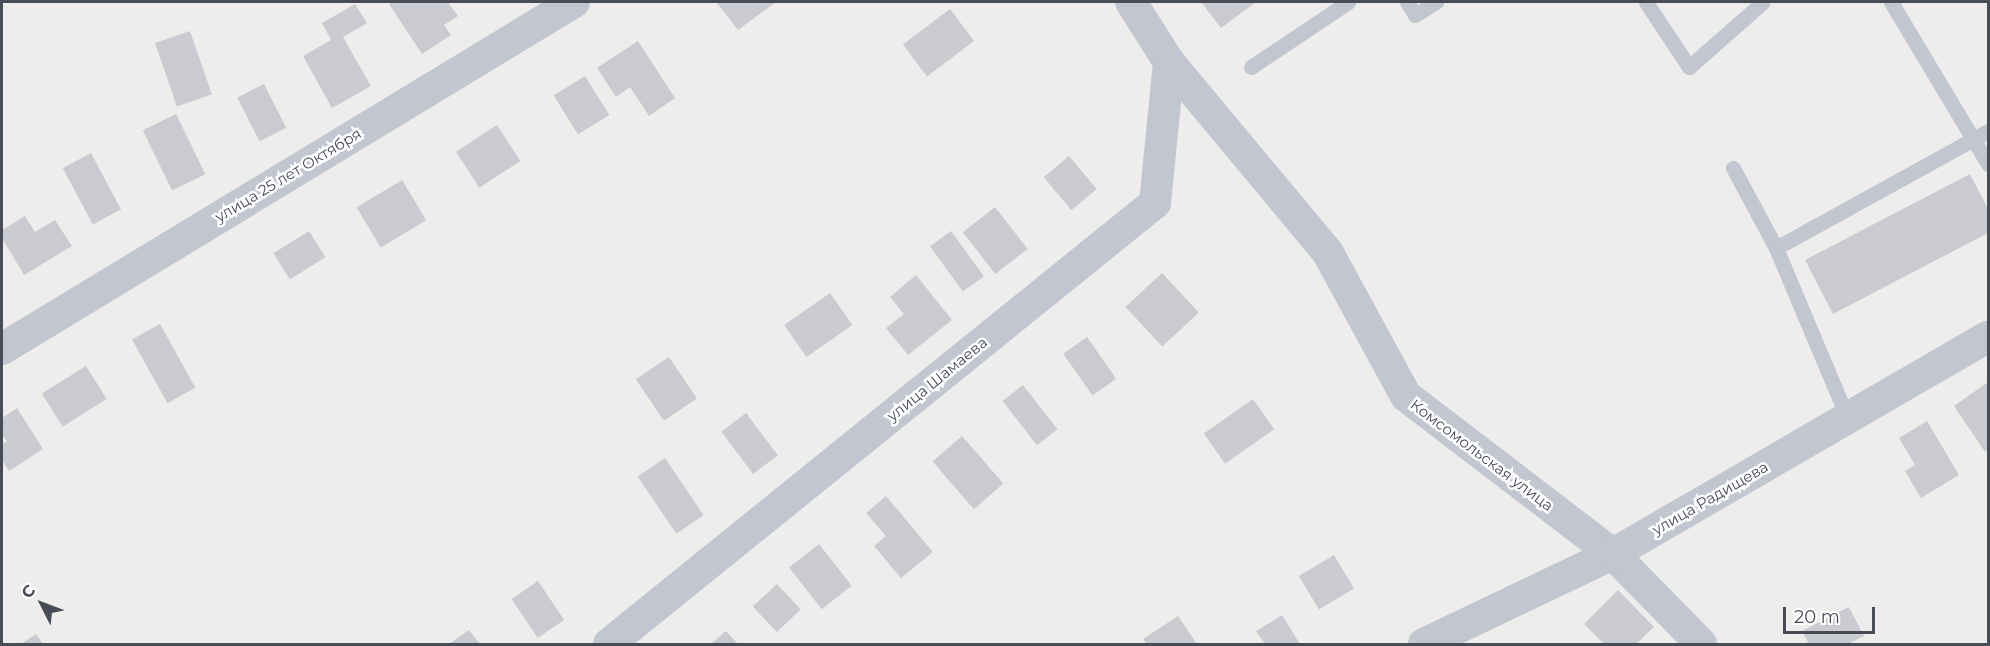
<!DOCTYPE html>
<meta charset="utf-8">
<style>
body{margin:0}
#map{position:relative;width:1990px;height:646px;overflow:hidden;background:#efedec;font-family:Montserrat,sans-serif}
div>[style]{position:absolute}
.building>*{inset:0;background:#cacbd0;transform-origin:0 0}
.service>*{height:15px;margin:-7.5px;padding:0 7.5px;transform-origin:7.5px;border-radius:7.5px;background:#c1c6d0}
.minor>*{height:32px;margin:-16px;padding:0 16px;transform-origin:16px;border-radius:16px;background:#c1c6d0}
span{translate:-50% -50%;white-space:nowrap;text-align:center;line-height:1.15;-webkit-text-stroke:5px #fff;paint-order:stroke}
.street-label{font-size:15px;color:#474c57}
.frame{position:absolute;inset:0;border:3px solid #474c57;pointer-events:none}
.north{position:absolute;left:12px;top:574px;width:60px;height:60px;-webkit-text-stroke:4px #fff;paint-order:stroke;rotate:312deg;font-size:16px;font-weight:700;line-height:24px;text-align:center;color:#474c57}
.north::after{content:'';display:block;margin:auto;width:21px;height:27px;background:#474c57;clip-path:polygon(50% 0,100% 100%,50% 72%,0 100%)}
.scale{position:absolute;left:1783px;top:607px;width:92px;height:27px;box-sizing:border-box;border:3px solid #474c57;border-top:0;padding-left:8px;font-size:18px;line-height:21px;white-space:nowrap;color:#474c57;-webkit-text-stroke:4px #fff;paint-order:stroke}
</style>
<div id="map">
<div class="building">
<div style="clip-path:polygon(393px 2px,448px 2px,458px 16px,444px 25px,451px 35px,422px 54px,389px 4px)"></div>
<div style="clip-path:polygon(716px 2px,776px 2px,738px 30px)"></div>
<div style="clip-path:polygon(1201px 2px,1256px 2px,1221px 28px)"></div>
<div style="clip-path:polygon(355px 4px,367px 23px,343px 37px,371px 86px,332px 108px,303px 56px,331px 40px,322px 23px)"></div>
<div style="left:950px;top:9px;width:40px;height:59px;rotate:53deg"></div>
<div style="left:190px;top:31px;width:67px;height:37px;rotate:71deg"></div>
<div style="clip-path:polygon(638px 41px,675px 98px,649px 116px,630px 87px,616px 97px,597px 68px)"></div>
<div style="left:585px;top:76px;width:46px;height:37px;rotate:58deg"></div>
<div style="left:264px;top:84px;width:49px;height:30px;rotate:63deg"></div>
<div style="left:176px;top:114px;width:67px;height:37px;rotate:64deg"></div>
<div style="left:497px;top:125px;width:43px;height:49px;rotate:57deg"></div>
<div style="left:91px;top:153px;width:64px;height:32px;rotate:62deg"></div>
<div style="left:1069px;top:156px;width:43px;height:33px;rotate:50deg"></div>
<div style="clip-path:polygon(1970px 174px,1988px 209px,1988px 233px,1833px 314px,1805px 260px)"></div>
<div style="left:402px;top:180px;width:47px;height:53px;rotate:59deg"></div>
<div style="left:995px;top:207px;width:53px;height:41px;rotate:52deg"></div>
<div style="clip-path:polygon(25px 216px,35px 232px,55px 220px,72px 246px,24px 275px,2px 238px,2px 230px)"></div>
<div style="left:309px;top:231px;width:31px;height:42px;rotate:58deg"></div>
<div style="left:951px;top:231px;width:56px;height:26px;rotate:54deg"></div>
<div style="left:1162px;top:273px;width:54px;height:50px;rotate:47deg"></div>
<div style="clip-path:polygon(916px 275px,952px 320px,908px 355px,886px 328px,904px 314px,890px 297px)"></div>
<div style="left:830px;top:293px;width:39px;height:56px;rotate:55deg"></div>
<div style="left:160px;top:324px;width:73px;height:32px;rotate:61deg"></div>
<div style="left:1087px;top:337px;width:51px;height:29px;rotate:55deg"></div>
<div style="left:669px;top:357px;width:50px;height:40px;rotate:56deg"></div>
<div style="left:86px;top:366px;width:39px;height:52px;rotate:58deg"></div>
<div style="clip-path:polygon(1988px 382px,1988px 449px,1985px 452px,1954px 406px)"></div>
<div style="left:1023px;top:385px;width:56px;height:26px;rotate:52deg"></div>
<div style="left:1253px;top:399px;width:37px;height:60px;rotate:55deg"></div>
<div style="clip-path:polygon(17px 408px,43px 449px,9px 471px,2px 460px,2px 445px,7px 441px,2px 434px,2px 418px)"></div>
<div style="left:746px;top:413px;width:53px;height:31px;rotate:53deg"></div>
<div style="clip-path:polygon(1927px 421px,1959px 475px,1921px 498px,1905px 471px,1915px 465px,1899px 438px)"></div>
<div style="left:962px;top:436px;width:63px;height:39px;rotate:49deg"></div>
<div style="left:665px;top:458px;width:69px;height:33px;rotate:56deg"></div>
<div style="clip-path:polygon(886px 496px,933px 552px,901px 578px,874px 546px,886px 536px,866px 513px)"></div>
<div style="left:819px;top:544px;width:53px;height:38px;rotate:52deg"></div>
<div style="left:1334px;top:555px;width:39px;height:41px;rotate:59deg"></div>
<div style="left:538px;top:581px;width:47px;height:32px;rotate:56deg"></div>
<div style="left:777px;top:584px;width:35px;height:33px;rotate:47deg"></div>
<div style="clip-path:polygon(1618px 590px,1654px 627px,1636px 644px,1604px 644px,1584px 624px)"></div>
<div style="clip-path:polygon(1849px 607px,1864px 636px,1848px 644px,1809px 644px,1802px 631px)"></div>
<div style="clip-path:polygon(1282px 615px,1300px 644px,1265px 644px,1256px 631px)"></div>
<div style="clip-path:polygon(1178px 616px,1197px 644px,1147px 644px,1143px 639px)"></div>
<div style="clip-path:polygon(469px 630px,480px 644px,449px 644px)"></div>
<div style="clip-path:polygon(726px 631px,738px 644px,711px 644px)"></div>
<div style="clip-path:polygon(36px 634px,43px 644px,21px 644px)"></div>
</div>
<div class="service">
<div style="left:1407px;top:2px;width:15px;rotate:58deg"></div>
<div style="left:1415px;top:15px;width:25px;rotate:-32deg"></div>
<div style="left:1646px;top:2px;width:78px;rotate:56.5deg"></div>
<div style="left:1689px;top:67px;width:98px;rotate:-41.3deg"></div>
<div style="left:1891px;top:2px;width:189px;rotate:59.1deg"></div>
<div style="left:1251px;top:67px;width:117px;rotate:-33.8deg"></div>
<div style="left:1733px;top:168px;width:91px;rotate:61.7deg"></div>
<div style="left:1776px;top:248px;width:186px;rotate:67.2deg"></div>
<div style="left:1776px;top:248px;width:242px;rotate:-28.9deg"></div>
</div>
<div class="minor">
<div style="left:1131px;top:2px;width:71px;rotate:57.7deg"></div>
<div style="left:1169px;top:62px;width:249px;rotate:50.2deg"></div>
<div style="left:1328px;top:253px;width:163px;rotate:61.4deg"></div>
<div style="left:1406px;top:396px;width:260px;rotate:37.4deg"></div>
<div style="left:1613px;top:554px;width:126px;rotate:45.6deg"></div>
<div style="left:2px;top:349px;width:669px;rotate:-31.24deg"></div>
<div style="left:609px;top:644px;width:702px;rotate:-38.93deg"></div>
<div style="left:1155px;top:203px;width:142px;rotate:-84.3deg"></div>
<div style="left:1424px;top:644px;width:209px;rotate:-25.5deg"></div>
<div style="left:1613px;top:554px;width:433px;rotate:-30.1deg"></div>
</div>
<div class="street-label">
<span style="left:288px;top:175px;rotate:-31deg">улица 25 лет Октября</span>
<span style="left:937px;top:379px;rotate:-39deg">улица Шамаева</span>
<span style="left:1482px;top:455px;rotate:37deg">Комсомольская улица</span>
<span style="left:1710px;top:498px;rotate:-30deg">улица Радищева</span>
</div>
<div class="frame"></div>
<div class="north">С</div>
<div class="scale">20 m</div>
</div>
